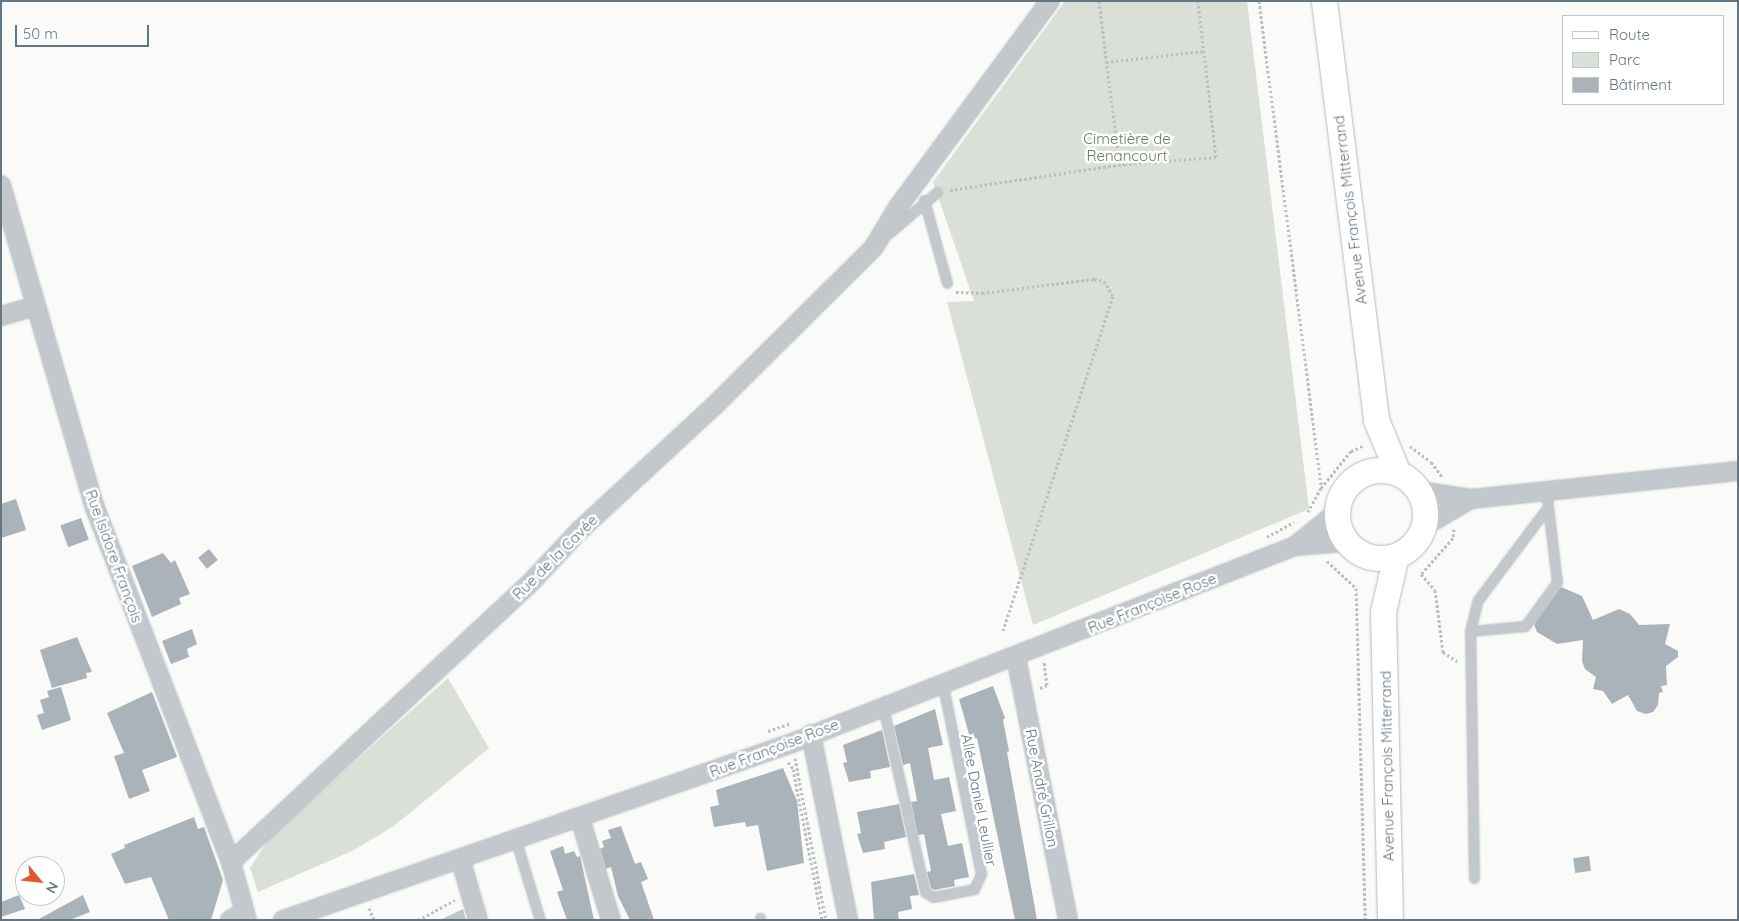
<!DOCTYPE html>
<meta charset="utf-8">
<style>
body{margin:0}
#map{position:relative;width:1739px;height:921px;overflow:hidden;background:#fafaf8;font-family:Quicksand,sans-serif}
div>[style]{position:absolute}
.green>*{inset:0;background:#dadfd7}
.water>*{inset:0;background:#bbc7cb}
.building>*{inset:0;background:#aab3b9;transform-origin:0 0}
.path>*{height:3px;margin-top:-1.5px;transform-origin:0;background:repeating-linear-gradient(90deg,#bbbfc2 0 2.5px,transparent 0 5px)}
.roads{filter:drop-shadow(0 0 1px #b3babf) drop-shadow(0 0 1px #b3babf)}
.lane>*{height:9px;margin:-4.5px;padding:0 4.5px;transform-origin:4.5px;border-radius:4.5px;background:#c3c8cc}
.street>*{height:18px;margin:-9px;padding:0 9px;transform-origin:9px;border-radius:9px;background:#c3c8cc}
.secondary>*{height:25px;margin:-12.5px;padding:0 12.5px;transform-origin:12.5px;border-radius:12.5px;background:#fff}
.secondary>.ring{margin:-12.5px;padding:0;box-sizing:content-box;background:none;border:25px solid #fff;border-radius:50%}
span{translate:-50% -50%;white-space:nowrap;text-align:center;line-height:1.15;-webkit-text-stroke:5px #fff;paint-order:stroke}
.park-label{font-size:15px;color:#687a64}
.street-label{font-size:15px;color:#657683}
.frame{position:absolute;inset:0;border:2px solid #657683;pointer-events:none}
.legend{position:absolute;left:1562px;top:15px;width:162px;height:90px;box-sizing:border-box;background:#fff;border:1px solid #c1c8cd;margin:0;padding:6px 9px;list-style:none;font-size:15px;color:#657683}
.legend li{display:flex;align-items:center;gap:10px;height:25px}
.legend b{width:25px;border:1px solid #c1c8cd}
.north{position:absolute;left:15px;top:856px;width:50px;height:50px;box-sizing:border-box;background:#fff;border:1px solid #c1c8cd;border-radius:50%;rotate:118deg;font-size:14px;font-weight:700;line-height:20px;text-align:center;color:#657683}
.north::after{content:'';display:block;margin:auto;width:18px;height:22px;background:#e4572e;clip-path:polygon(50% 0,100% 100%,50% 72%,0 100%)}
.scale{position:absolute;left:15px;top:25px;width:134px;height:22px;box-sizing:border-box;border:2px solid #657683;border-top:0;padding-left:6px;font-size:15px;line-height:18px;white-space:nowrap;color:#657683;-webkit-text-stroke:4px #fff;paint-order:stroke}
</style>
<div id="map">
<div class="green">
<div style="clip-path:polygon(1065px 1px,1247px 1px,1309px 509px,1033px 625px,947px 302px,974px 301px,933px 182px)"></div>
<div style="clip-path:polygon(448px 678px,489px 748px,394px 826px,352px 851px,258px 892px,250px 868px,269px 838px)"></div>
</div>
<div class="water">
<div style="clip-path:polygon(463px 909px,466px 920px,440px 920px)"></div>
</div>
<div class="building">
<div style="clip-path:polygon(16px 499px,26px 530px,1px 538px,1px 504px)"></div>
<div style="left:81px;top:518px;width:23px;height:22px;rotate:70deg"></div>
<div style="left:209px;top:549px;width:14px;height:14px;rotate:51deg"></div>
<div style="clip-path:polygon(163px 553px,171px 563px,175px 560px,190px 594px,179px 598px,181px 604px,152px 617px,132px 566px)"></div>
<div style="clip-path:polygon(1561px 587px,1582px 596px,1593px 620px,1619px 609px,1630px 614px,1639px 625px,1670px 624px,1665px 644px,1678px 651px,1678px 657px,1666px 666px,1667px 685px,1661px 686px,1663px 692px,1659px 693px,1658px 705px,1653px 712px,1646px 714px,1637px 711px,1628px 695px,1612px 704px,1603px 691px,1593px 689px,1596px 677px,1585px 669px,1582px 661px,1583px 640px,1557px 644px,1537px 632px,1534px 624px)"></div>
<div style="clip-path:polygon(192px 629px,197px 644px,187px 649px,189px 657px,171px 664px,162px 641px)"></div>
<div style="clip-path:polygon(77px 637px,92px 672px,86px 673px,87px 678px,52px 688px,40px 650px)"></div>
<div style="clip-path:polygon(993px 686px,1005px 718px,1003px 720px,1009px 751px,1007px 752px,1037px 920px,1015px 920px,977px 738px,974px 739px,969px 734px,959px 699px)"></div>
<div style="clip-path:polygon(61px 687px,71px 720px,42px 730px,37px 715px,44px 713px,40px 700px,49px 697px,47px 691px)"></div>
<div style="clip-path:polygon(152px 692px,177px 757px,142px 770px,150px 791px,129px 799px,114px 756px,124px 753px,107px 713px)"></div>
<div style="clip-path:polygon(935px 709px,943px 745px,928px 748px,934px 780px,949px 777px,956px 811px,941px 814px,948px 846px,962px 843px,969px 877px,954px 880px,955px 886px,934px 890px,931px 888px,927px 872px,931px 871px,924px 834px,918px 835px,911px 802px,917px 801px,910px 763px,903px 765px,894px 726px)"></div>
<div style="clip-path:polygon(882px 730px,890px 767px,870px 771px,871px 778px,849px 782px,843px 763px,847px 762px,843px 745px)"></div>
<div style="clip-path:polygon(783px 768px,797px 801px,804px 863px,767px 871px,758px 825px,746px 827px,745px 822px,714px 827px,710px 807px,719px 805px,716px 790px)"></div>
<div style="clip-path:polygon(899px 804px,906px 837px,884px 842px,885px 849px,863px 853px,857px 834px,861px 833px,857px 812px)"></div>
<div style="clip-path:polygon(194px 817px,198px 829px,204px 827px,223px 880px,211px 920px,169px 920px,151px 877px,125px 884px,111px 854px,125px 848px,124px 845px)"></div>
<div style="clip-path:polygon(621px 826px,635px 864px,641px 862px,648px 879px,641px 882px,654px 920px,630px 920px,618px 896px,611px 867px,606px 869px,600px 849px,604px 847px,602px 841px,611px 838px,608px 830px)"></div>
<div style="clip-path:polygon(563px 846px,565px 854px,574px 851px,577px 857px,580px 856px,594px 920px,567px 920px,557px 892px,563px 890px,550px 851px)"></div>
<div style="left:1589px;top:856px;width:15px;height:16px;rotate:82deg"></div>
<div style="clip-path:polygon(914px 874px,919px 895px,910px 896px,912px 909px,898px 912px,899px 920px,874px 920px,871px 882px)"></div>
<div style="clip-path:polygon(19px 895px,25px 909px,1px 917px,1px 902px)"></div>
<div style="clip-path:polygon(83px 895px,90px 912px,70px 920px,37px 920px)"></div>
</div>
<div class="path">
<div style="left:1099px;top:1px;width:154px;rotate:82.9deg"></div>
<div style="left:1118px;top:154px;width:12px;rotate:59deg"></div>
<div style="left:1124px;top:164px;width:92px;rotate:-4.4deg"></div>
<div style="left:1216px;top:157px;width:157px;rotate:-96.6deg"></div>
<div style="left:1259px;top:1px;width:491px;rotate:82.7deg"></div>
<div style="left:1321px;top:488px;width:29px;rotate:119deg"></div>
<div style="left:1106px;top:62px;width:99px;rotate:-6.4deg"></div>
<div style="left:950px;top:190px;width:176px;rotate:-8.5deg"></div>
<div style="left:956px;top:292px;width:26px;rotate:2deg"></div>
<div style="left:982px;top:293px;width:113px;rotate:-7.1deg"></div>
<div style="left:1094px;top:279px;width:10px;rotate:11deg"></div>
<div style="left:1104px;top:281px;width:17px;rotate:59deg"></div>
<div style="left:1113px;top:296px;width:352px;rotate:108.2deg"></div>
<div style="left:1410px;top:446px;width:26px;rotate:37deg"></div>
<div style="left:1431px;top:462px;width:20px;rotate:53deg"></div>
<div style="left:1321px;top:488px;width:48px;rotate:-51deg"></div>
<div style="left:1351px;top:451px;width:13px;rotate:-23deg"></div>
<div style="left:1454px;top:529px;width:9px;rotate:96deg"></div>
<div style="left:1453px;top:538px;width:48px;rotate:131.6deg"></div>
<div style="left:1421px;top:574px;width:21px;rotate:49deg"></div>
<div style="left:1435px;top:590px;width:63px;rotate:82.6deg"></div>
<div style="left:1443px;top:652px;width:17px;rotate:33deg"></div>
<div style="left:1267px;top:537px;width:31px;rotate:-29deg"></div>
<div style="left:1327px;top:561px;width:40px;rotate:43deg"></div>
<div style="left:1356px;top:588px;width:332px;rotate:88.4deg"></div>
<div style="left:1040px;top:688px;width:8px;rotate:-23deg"></div>
<div style="left:1047px;top:685px;width:23px;rotate:-97deg"></div>
<div style="left:768px;top:731px;width:24px;rotate:-19deg"></div>
<div style="left:795px;top:758px;width:165px;rotate:79.2deg"></div>
<div style="left:788px;top:762px;width:9px;rotate:54deg"></div>
<div style="left:793px;top:769px;width:154px;rotate:79.1deg"></div>
<div style="left:369px;top:908px;width:13px;rotate:67deg"></div>
<div style="left:418px;top:920px;width:42px;rotate:-28.4deg"></div>
</div>
<div class="roads">
<div class="lane">
<div style="left:924px;top:200px;width:86px;rotate:74.5deg"></div>
<div style="left:889px;top:233px;width:63px;rotate:-40.5deg"></div>
<div style="left:1470px;top:631px;width:55px;rotate:-5.2deg"></div>
<div style="left:1525px;top:626px;width:54px;rotate:-54deg"></div>
<div style="left:1557px;top:582px;width:93px;rotate:-96.8deg"></div>
<div style="left:883px;top:707px;width:190px;rotate:77.2deg"></div>
<div style="left:925px;top:892px;width:9px;rotate:32deg"></div>
<div style="left:933px;top:897px;width:42px;rotate:-11deg"></div>
<div style="left:974px;top:889px;width:17px;rotate:-65deg"></div>
<div style="left:981px;top:874px;width:193px;rotate:-101.4deg"></div>
<div style="left:516px;top:841px;width:83px;rotate:73.1deg"></div>
<div style="left:1474px;top:878px;width:247px;rotate:-90.9deg"></div>
<div style="left:1470px;top:631px;width:32px;rotate:-76deg"></div>
<div style="left:1478px;top:600px;width:115px;rotate:-53.1deg"></div>
<div style="left:760px;top:918px;width:2px;rotate:90deg"></div>
</div>
<div class="street">
<div style="left:1px;top:185px;width:336px;rotate:73.8deg"></div>
<div style="left:95px;top:508px;width:379px;rotate:69deg"></div>
<div style="left:231px;top:862px;width:60px;rotate:74.6deg"></div>
<div style="left:1px;top:316px;width:36px;rotate:-16deg"></div>
<div style="left:1419px;top:491px;width:53px;rotate:8.7deg"></div>
<div style="left:1471px;top:499px;width:268px;rotate:-6deg"></div>
<div style="left:1423px;top:527px;width:56px;rotate:-30.3deg"></div>
<div style="left:1295px;top:546px;width:54px;rotate:-39deg"></div>
<div style="left:1016px;top:657px;width:268px;rotate:78.8deg"></div>
<div style="left:811px;top:734px;width:190px;rotate:78.7deg"></div>
<div style="left:580px;top:818px;width:107px;rotate:73.1deg"></div>
<div style="left:461px;top:861px;width:61px;rotate:73.9deg"></div>
<div style="left:231px;top:862px;width:413px;rotate:-43deg"></div>
<div style="left:533px;top:580px;width:69px;rotate:-46.8deg"></div>
<div style="left:580px;top:530px;width:181px;rotate:-42.8deg"></div>
<div style="left:713px;top:407px;width:227px;rotate:-44.8deg"></div>
<div style="left:874px;top:247px;width:47px;rotate:-59deg"></div>
<div style="left:898px;top:207px;width:256px;rotate:-53.6deg"></div>
<div style="left:230px;top:920px;width:16px;rotate:-30deg"></div>
<div style="left:283px;top:920px;width:539px;rotate:-19.17deg"></div>
<div style="left:792px;top:743px;width:540px;rotate:-21.39deg"></div>
<div style="left:1295px;top:546px;width:51px;rotate:-4.5deg"></div>
</div>
<div class="secondary">
<div style="left:1324px;top:1px;width:422px;rotate:82.9deg"></div>
<div style="left:1376px;top:420px;width:57px;rotate:67.5deg"></div>
<div class="ring" style="left:1337px;top:470px;width:63px;height:63px"></div>
<div style="left:1390px;top:920px;width:308px;rotate:-91.3deg"></div>
<div style="left:1383px;top:612px;width:58px;rotate:-77.2deg"></div>
</div>
</div>
<div class="park-label">
<span style="left:1127px;top:147px">Cimetière de<br>Renancourt</span>
</div>
<div class="street-label">
<span style="left:1350px;top:210px;rotate:-97deg">Avenue François Mitterrand</span>
<span style="left:114px;top:556px;rotate:70deg">Rue Isidore François</span>
<span style="left:555px;top:557px;rotate:-45deg">Rue de la Cavée</span>
<span style="left:1152px;top:603px;rotate:-22deg">Rue Françoise Rose</span>
<span style="left:774px;top:748px;rotate:-21deg">Rue Françoise Rose</span>
<span style="left:1387px;top:766px;rotate:-91deg">Avenue François Mitterrand</span>
<span style="left:1042px;top:788px;rotate:79deg">Rue André Grillon</span>
<span style="left:979px;top:800px;rotate:79deg">Allée Daniel Leullier</span>
</div>
<div class="frame"></div>
<ul class="legend">
<li><b style="height:6px;background:#fff"></b>Route</li>
<li><b style="height:14px;background:#dadfd7"></b>Parc</li>
<li><b style="height:14px;background:#aab3b9"></b>Bâtiment</li>
</ul>
<div class="north">N</div>
<div class="scale">50 m</div>
</div>
